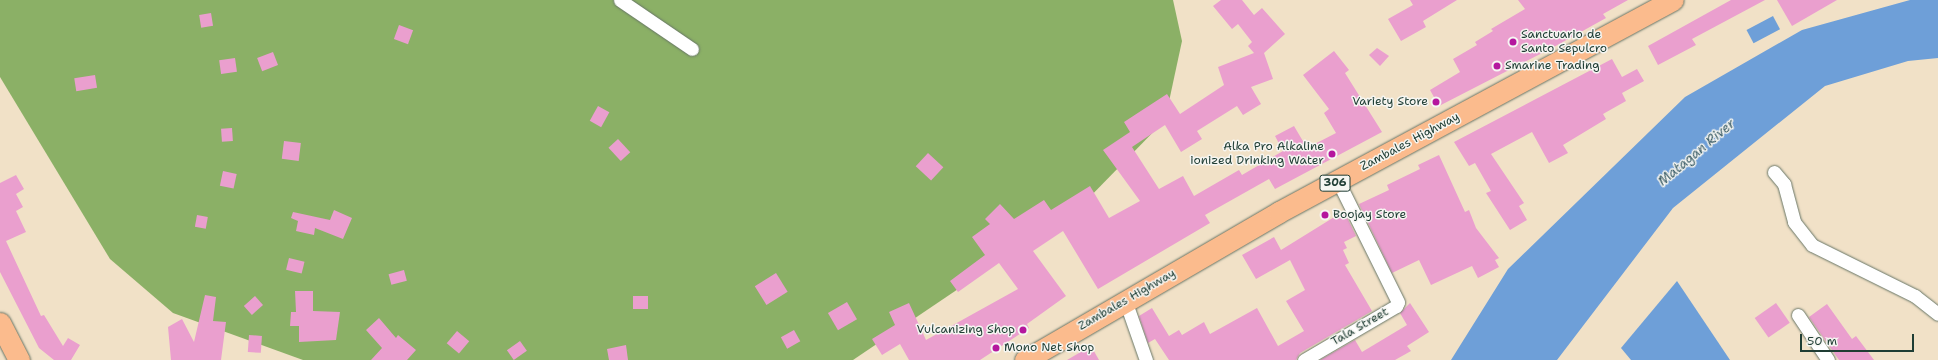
<!DOCTYPE html>
<style>
body{margin:0}
#map{position:relative;width:1938px;height:360px;overflow:hidden;background:#f1e1c7;font-family:"Shantell Sans",sans-serif}
div>[style]{position:absolute}
.forest>*{inset:0;background:#8bb066}
.water>*{inset:0;background:#6e9fd8;transform-origin:0 0}
.building>*{inset:0;background:#ea9fce;transform-origin:0 0}
.roads{filter:drop-shadow(0 0 1px #687667) drop-shadow(0 0 1px #687667)}
.street>*{height:13px;margin:-6.5px;padding:0 6.5px;transform-origin:6.5px;border-radius:6.5px;background:#fff}
.primary>*{height:21px;margin:-10.5px;padding:0 10.5px;transform-origin:10.5px;border-radius:10.5px;background:#fbbb8d}
.dots>*{width:11px;height:11px;translate:-50% -50%;box-sizing:border-box;border:2px solid #f6f6f2;border-radius:50%}
span{translate:-50% -50%;white-space:nowrap;text-align:center;line-height:1.15;-webkit-text-stroke:3px #f6f6f2;paint-order:stroke}
.shield-label span{padding:1px 3px;background:#f6f6f2;border:1px solid;border-radius:3px;-webkit-text-stroke-width:0}
.shield-label{font-size:11px;color:#1f3d34;font-weight:700}
.poi-label{font-size:12px;color:#1f3d34}
.left{translate:0 -50%;text-align:left}
.right{translate:-100% -50%;text-align:right}
.street-label{font-size:12px;color:#1f3d34}
.water-label{font-size:13px;color:#375a65;font-style:italic}
.scale{position:absolute;left:1800px;top:334px;width:114px;height:18px;box-sizing:border-box;border:2px solid #1f3d34;border-top:0;padding-left:5px;font-size:12px;line-height:14px;white-space:nowrap;color:#1f3d34;-webkit-text-stroke:3px #f6f6f2;paint-order:stroke}
</style>
<div id="map">
<div class="forest">
<div style="clip-path:polygon(0 0,1173px 0,1182px 41px,1165px 120px,1081px 206px,853px 360px,303px 360px,173px 313px,110px 259px,0 77px)"></div>
</div>
<div class="water">
<div style="clip-path:polygon(1910px 0,1938px 0,1938px 58px,1908px 61px,1825px 86px,1673px 208px,1557px 360px,1451px 360px,1508px 269px,1685px 97px,1802px 30px)"></div>
<div style="left:1773px;top:16px;width:15px;height:30px;rotate:62deg"></div>
<div style="clip-path:polygon(1677px 281px,1730px 360px,1631px 360px,1621px 348px)"></div>
</div>
<div class="building">
<div style="clip-path:polygon(1221px 0,1242px 0,1254px 15px,1262px 8px,1285px 34px,1264px 53px,1273px 79px,1251px 87px,1261px 104px,1243px 115px,1237px 106px,1197px 131px,1202px 139px,1181px 152px,1165px 125px,1132px 147px,1159px 189px,1183px 176px,1194px 196px,1239px 170px,1242px 175px,1283px 151px,1275px 136px,1294px 126px,1307px 148px,1336px 133px,1324px 113px,1329px 109px,1303px 75px,1334px 51px,1349px 70px,1345px 73px,1382px 132px,1275px 189px,1269px 179px,1205px 215px,1210px 223px,1098px 289px,1063px 231px,1033px 251px,1066px 296px,1027px 324px,1029px 328px,980px 360px,909px 360px,900px 344px,882px 355px,872px 339px,895px 325px,889px 312px,909px 303px,926px 340px,1018px 289px,999px 263px,958px 292px,950px 281px,985px 255px,972px 237px,990px 224px,985px 219px,1000px 204px,1014px 219px,1044px 200px,1051px 210px,1090px 186px,1109px 218px,1140px 201px,1103px 150px,1130px 132px,1124px 122px,1147px 107px,1167px 94px,1180px 114px,1224px 85px,1218px 67px,1254px 53px,1248px 46px,1252px 42px,1238px 24px,1232px 29px,1213px 6px)"></div>
<div style="clip-path:polygon(1410px 0,1457px 0,1423px 21px,1426px 27px,1401px 41px,1388px 19px,1413px 5px)"></div>
<div style="clip-path:polygon(1518px 0,1628px 0,1603px 14px,1606px 18px,1552px 48px,1439px 106px,1430px 90px,1460px 72px,1453px 59px,1477px 45px,1475px 42px,1493px 31px,1491px 29px,1525px 9px)"></div>
<div style="clip-path:polygon(1731px 0,1765px 0,1692px 39px,1696px 45px,1658px 65px,1648px 46px)"></div>
<div style="clip-path:polygon(1777px 0,1837px 0,1792px 26px)"></div>
<div style="left:211px;top:13px;width:13px;height:12px;rotate:81deg"></div>
<div style="left:399px;top:25px;width:15px;height:15px;rotate:20deg"></div>
<div style="clip-path:polygon(1377px 48px,1389px 56px,1380px 66px,1369px 55px)"></div>
<div style="left:273px;top:52px;width:14px;height:17px;rotate:69deg"></div>
<div style="left:235px;top:58px;width:14px;height:16px;rotate:82deg"></div>
<div style="clip-path:polygon(1612px 59px,1622px 77px,1637px 69px,1644px 81px,1622px 93px,1626px 101px,1603px 114px,1606px 119px,1563px 145px,1568px 153px,1549px 163px,1532px 132px,1491px 154px,1524px 203px,1519px 206px,1527px 220px,1510px 230px,1486px 193px,1491px 191px,1475px 163px,1469px 166px,1454px 142px)"></div>
<div style="left:95px;top:75px;width:13px;height:21px;rotate:81deg"></div>
<div style="left:598px;top:106px;width:13px;height:17px;rotate:29deg"></div>
<div style="left:232px;top:128px;width:13px;height:11px;rotate:86deg"></div>
<div style="left:618px;top:139px;width:18px;height:13px;rotate:47deg"></div>
<div style="left:284px;top:141px;width:17px;height:18px;rotate:7deg"></div>
<div style="left:928px;top:153px;width:21px;height:18px;rotate:43deg"></div>
<div style="clip-path:polygon(1439px 155px,1465px 212px,1469px 210px,1476px 228px,1499px 258px,1495px 260px,1499px 267px,1478px 278px,1472px 266px,1431px 285px,1419px 260px,1392px 273px,1359px 204px,1389px 190px,1387px 185px,1420px 169px,1418px 165px)"></div>
<div style="left:223px;top:171px;width:14px;height:15px;rotate:12deg"></div>
<div style="clip-path:polygon(16px 175px,24px 189px,16px 194px,23px 207px,16px 211px,26px 232px,6px 241px,41px 316px,44px 315px,63px 346px,68px 338px,80px 345px,71px 360px,54px 360px,39px 348px,0 272px,0 183px)"></div>
<div style="clip-path:polygon(334px 210px,352px 218px,343px 239px,315px 228px,314px 235px,296px 231px,298px 221px,291px 218px,293px 212px,330px 220px)"></div>
<div style="clip-path:polygon(1344px 211px,1356px 236px,1344px 242px,1347px 248px,1343px 250px,1349px 263px,1345px 265px,1372px 311px,1300px 353px,1296px 360px,1169px 360px,1155px 339px,1148px 343px,1139px 316px,1152px 308px,1169px 336px,1179px 330px,1182px 335px,1204px 322px,1210px 334px,1257px 308px,1278px 346px,1304px 331px,1286px 301px,1305px 290px,1290px 260px,1256px 279px,1242px 255px,1274px 237px,1281px 250px)"></div>
<div style="left:197px;top:215px;width:11px;height:12px;rotate:10deg"></div>
<div style="left:289px;top:258px;width:16px;height:12px;rotate:14deg"></div>
<div style="left:404px;top:270px;width:11px;height:16px;rotate:75deg"></div>
<div style="left:776px;top:273px;width:22px;height:25px;rotate:58deg"></div>
<div style="clip-path:polygon(295px 291px,313px 291px,313px 311px,340px 312px,336px 340px,299px 342px,299px 326px,290px 326px,291px 312px,296px 312px)"></div>
<div style="clip-path:polygon(205px 295px,216px 297px,213px 321px,226px 322px,221px 360px,171px 360px,168px 327px,182px 319px,194px 342px)"></div>
<div style="left:255px;top:296px;width:12px;height:15px;rotate:48deg"></div>
<div style="left:633px;top:296px;width:15px;height:13px"></div>
<div style="left:847px;top:302px;width:20px;height:22px;rotate:60deg"></div>
<div style="clip-path:polygon(1410px 303px,1429px 332px,1407px 346px,1411px 351px,1395px 360px,1320px 360px,1355px 340px,1362px 352px,1407px 325px,1400px 313px)"></div>
<div style="left:1776px;top:303px;width:24px;height:26px;rotate:55deg"></div>
<div style="clip-path:polygon(1827px 304px,1852px 339px,1856px 336px,1874px 360px,1839px 360px,1809px 317px)"></div>
<div style="clip-path:polygon(379px 318px,396px 338px,398px 335px,416px 350px,407px 360px,371px 360px,382px 348px,366px 330px)"></div>
<div style="left:794px;top:330px;width:13px;height:15px;rotate:61deg"></div>
<div style="left:457px;top:331px;width:16px;height:16px;rotate:40deg"></div>
<div style="left:249px;top:335px;width:13px;height:17px;rotate:4deg"></div>
<div style="left:520px;top:341px;width:12px;height:16px;rotate:55deg"></div>
<div style="clip-path:polygon(626px 345px,628px 360px,609px 360px,607px 349px)"></div>
<div style="clip-path:polygon(1091px 346px,1099px 360px,1067px 360px)"></div>
</div>
<div class="roads">
<div class="street">
<div style="left:620px;top:0;width:87px;rotate:34.2deg"></div>
<div style="left:1774px;top:172px;width:16px;rotate:50deg"></div>
<div style="left:1784px;top:184px;width:39px;rotate:75deg"></div>
<div style="left:1794px;top:222px;width:29px;rotate:52deg"></div>
<div style="left:1812px;top:245px;width:115px;rotate:26.3deg"></div>
<div style="left:1915px;top:296px;width:29px;rotate:38deg"></div>
<div style="left:1125px;top:300px;width:64px;rotate:70.7deg"></div>
<div style="left:1798px;top:315px;width:54px;rotate:56.3deg"></div>
<div style="left:1304px;top:360px;width:107px;rotate:-30.4deg"></div>
<div style="left:1396px;top:306px;width:4px;rotate:-63deg"></div>
<div style="left:1398px;top:302px;width:135px;rotate:-116.4deg"></div>
</div>
<div class="primary">
<div style="left:0;top:323px;width:42px;rotate:62.8deg"></div>
<div style="left:1025px;top:360px;width:294px;rotate:-30.2deg"></div>
<div style="left:1279px;top:212px;width:447px;rotate:-28.3deg"></div>
</div>
</div>
<div class="dots">
<div style="left:1513px;top:42px;background:#b5179e"></div>
<div style="left:1497px;top:66px;background:#b5179e"></div>
<div style="left:1436px;top:102px;background:#b5179e"></div>
<div style="left:1332px;top:154px;background:#b5179e"></div>
<div style="left:1325px;top:215px;background:#b5179e"></div>
<div style="left:1023px;top:330px;background:#b5179e"></div>
<div style="left:996px;top:348px;background:#b5179e"></div>
</div>
<div class="shield-label">
<span style="left:1335px;top:183px">306</span>
</div>
<div class="poi-label">
<span class="left" style="left:1521px;top:42px">Sanctuario de<br>Santo Sepulcro</span>
<span class="left" style="left:1505px;top:66px">Smarine Trading</span>
<span class="right" style="left:1428px;top:102px">Variety Store</span>
<span class="right" style="left:1324px;top:154px">Alka Pro Alkaline<br>ionized Drinking Water</span>
<span class="left" style="left:1333px;top:215px">Boojay Store</span>
<span class="right" style="left:1015px;top:330px">Vulcanizing Shop</span>
<span class="left" style="left:1004px;top:348px">Mono Net Shop</span>
</div>
<div class="street-label">
<span style="left:1410px;top:142px;rotate:-28deg">Zambales Highway</span>
<span style="left:1127px;top:300px;rotate:-30deg">Zambales Highway</span>
<span style="left:1360px;top:327px;rotate:-30deg">Tala Street</span>
</div>
<div class="water-label">
<span style="left:1697px;top:153px;rotate:-40deg">Matagan River</span>
</div>
<div class="scale">50 m</div>
</div>
